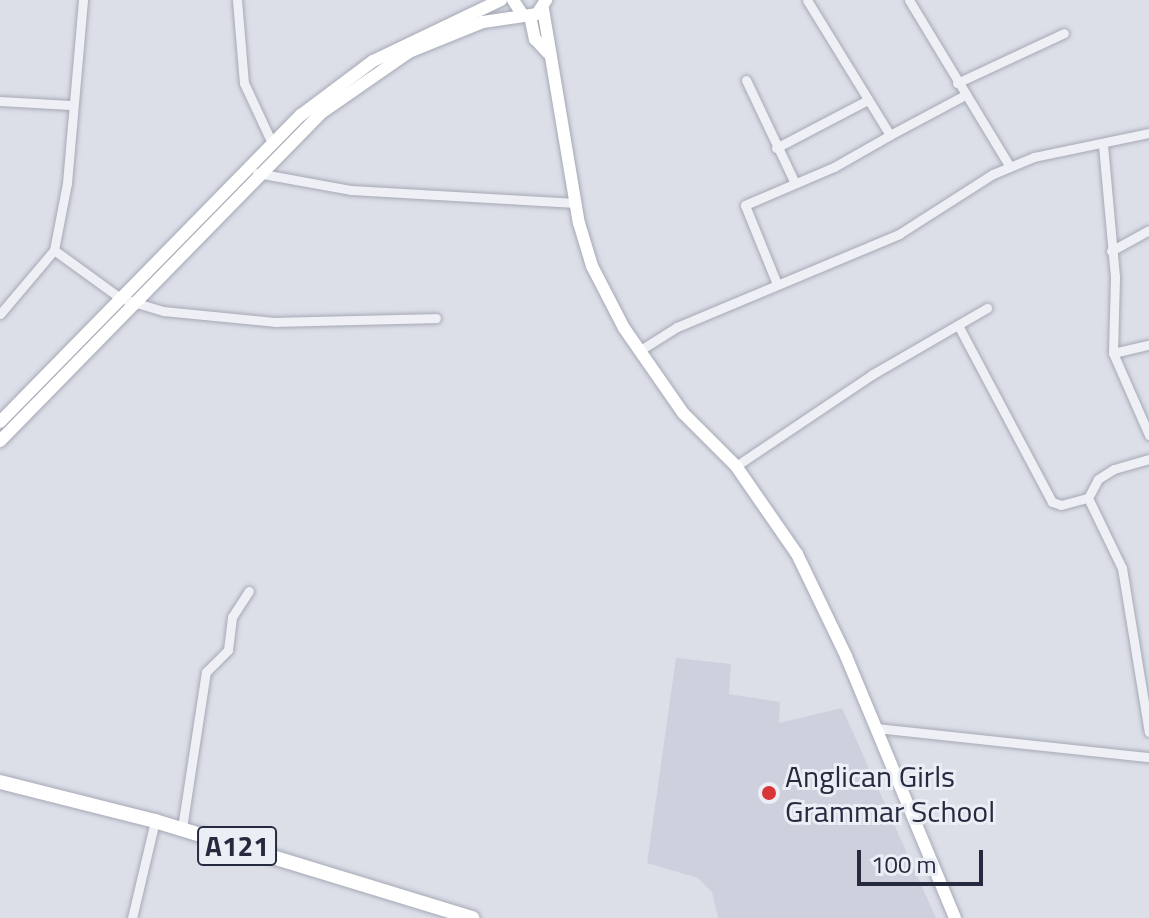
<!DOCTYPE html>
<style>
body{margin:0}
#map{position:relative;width:1149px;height:918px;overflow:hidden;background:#dcdfe8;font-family:"Titillium Web",sans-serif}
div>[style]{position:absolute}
.built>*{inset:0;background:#ced1dd}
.roads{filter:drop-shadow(0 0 2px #a5a9b5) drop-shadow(0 0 2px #a5a9b5)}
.street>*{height:9px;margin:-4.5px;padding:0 4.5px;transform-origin:4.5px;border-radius:4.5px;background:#eff0f6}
.secondary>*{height:12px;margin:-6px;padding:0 6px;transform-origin:6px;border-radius:6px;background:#fff}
.primary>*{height:14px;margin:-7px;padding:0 7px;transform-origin:7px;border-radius:7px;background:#fff}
.dots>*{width:22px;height:22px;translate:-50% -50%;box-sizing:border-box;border:4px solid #ebeef5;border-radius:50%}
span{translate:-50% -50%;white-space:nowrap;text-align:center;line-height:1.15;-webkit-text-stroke:6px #ebeef5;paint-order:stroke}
.shield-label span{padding:2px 6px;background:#ebeef5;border:2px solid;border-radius:6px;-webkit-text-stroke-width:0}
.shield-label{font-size:28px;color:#252a3f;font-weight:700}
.poi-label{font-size:30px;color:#252a3f}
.left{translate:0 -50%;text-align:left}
.scale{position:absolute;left:857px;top:850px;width:126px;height:36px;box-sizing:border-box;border:4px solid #252a3f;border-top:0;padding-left:10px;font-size:24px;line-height:28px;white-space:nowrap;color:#252a3f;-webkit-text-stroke:6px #ebeef5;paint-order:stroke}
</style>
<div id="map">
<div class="built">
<div style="clip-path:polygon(676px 658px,731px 664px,729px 694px,780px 702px,779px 723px,842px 708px,936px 918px,718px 918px,712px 892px,698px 878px,647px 863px)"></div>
</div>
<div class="roads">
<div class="street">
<div style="left:237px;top:0;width:83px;rotate:85.2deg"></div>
<div style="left:244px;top:83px;width:64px;rotate:65deg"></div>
<div style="left:909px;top:0;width:195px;rotate:58.8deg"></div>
<div style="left:746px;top:80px;width:114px;rotate:64.6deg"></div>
<div style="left:957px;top:83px;width:118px;rotate:-25deg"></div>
<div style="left:0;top:101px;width:70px;rotate:3.3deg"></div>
<div style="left:890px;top:135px;width:85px;rotate:-28.1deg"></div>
<div style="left:1103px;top:145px;width:133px;rotate:84.8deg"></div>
<div style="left:1115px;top:277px;width:76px;rotate:91.5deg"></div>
<div style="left:1113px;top:353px;width:90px;rotate:66.3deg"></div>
<div style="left:776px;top:148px;width:104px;rotate:-27.6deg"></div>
<div style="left:257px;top:173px;width:96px;rotate:10.3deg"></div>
<div style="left:351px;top:190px;width:225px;rotate:3.3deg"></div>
<div style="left:54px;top:250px;width:82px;rotate:36deg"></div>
<div style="left:120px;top:298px;width:45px;rotate:16.8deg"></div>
<div style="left:163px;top:311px;width:114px;rotate:5.6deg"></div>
<div style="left:276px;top:322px;width:160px;rotate:-1.4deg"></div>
<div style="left:1111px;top:251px;width:43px;rotate:-28.9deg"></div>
<div style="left:777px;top:284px;width:85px;rotate:-112.1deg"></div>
<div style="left:745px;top:205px;width:97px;rotate:-23.1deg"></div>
<div style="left:834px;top:167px;width:64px;rotate:-29.7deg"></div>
<div style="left:890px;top:135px;width:158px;rotate:-121.6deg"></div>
<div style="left:0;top:314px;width:84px;rotate:-49.8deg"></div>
<div style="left:54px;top:250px;width:68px;rotate:-79deg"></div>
<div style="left:67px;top:183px;width:184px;rotate:-85deg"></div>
<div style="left:959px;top:327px;width:198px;rotate:62deg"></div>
<div style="left:1052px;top:502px;width:9px;rotate:18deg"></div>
<div style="left:1061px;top:505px;width:28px;rotate:-15deg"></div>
<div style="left:642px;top:349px;width:41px;rotate:-32.2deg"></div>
<div style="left:677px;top:327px;width:241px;rotate:-22.7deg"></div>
<div style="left:899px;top:234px;width:112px;rotate:-32.6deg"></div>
<div style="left:993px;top:174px;width:44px;rotate:-22.5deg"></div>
<div style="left:1034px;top:157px;width:117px;rotate:-11.8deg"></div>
<div style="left:1113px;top:353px;width:37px;rotate:-13deg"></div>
<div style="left:736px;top:466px;width:165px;rotate:-33.9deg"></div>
<div style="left:873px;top:374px;width:132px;rotate:-30.1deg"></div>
<div style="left:1088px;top:498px;width:78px;rotate:64.1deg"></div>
<div style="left:1122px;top:568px;width:166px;rotate:80.7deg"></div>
<div style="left:1088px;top:498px;width:21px;rotate:-62deg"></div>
<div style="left:1098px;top:479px;width:19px;rotate:-32deg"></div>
<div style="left:1114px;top:469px;width:36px;rotate:-16deg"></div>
<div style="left:876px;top:728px;width:275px;rotate:6.1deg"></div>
<div style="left:182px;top:828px;width:158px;rotate:-81.3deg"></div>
<div style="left:206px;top:672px;width:31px;rotate:-45deg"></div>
<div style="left:228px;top:650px;width:33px;rotate:-83deg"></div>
<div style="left:232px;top:617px;width:31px;rotate:-57deg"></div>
<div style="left:132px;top:918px;width:100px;rotate:-76.7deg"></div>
</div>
<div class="secondary">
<div style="left:513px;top:0;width:17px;rotate:57deg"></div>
<div style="left:543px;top:9px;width:217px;rotate:80.5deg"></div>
<div style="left:579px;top:223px;width:45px;rotate:73.2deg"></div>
<div style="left:592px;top:266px;width:70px;rotate:62.7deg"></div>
<div style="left:624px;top:328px;width:103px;rotate:55.2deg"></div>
<div style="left:683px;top:413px;width:75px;rotate:45deg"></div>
<div style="left:736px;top:466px;width:107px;rotate:55.3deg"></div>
<div style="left:797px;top:554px;width:113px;rotate:64.3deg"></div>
<div style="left:846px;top:656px;width:284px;rotate:67.4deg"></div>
<div style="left:530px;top:16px;width:24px;rotate:78deg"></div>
<div style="left:535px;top:39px;width:19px;rotate:47deg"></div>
<div style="left:0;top:422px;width:430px;rotate:-45.6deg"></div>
<div style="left:301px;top:115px;width:90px;rotate:-36.9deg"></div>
<div style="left:373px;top:61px;width:142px;rotate:-25.5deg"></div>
<div style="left:0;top:441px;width:459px;rotate:-45.6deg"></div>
<div style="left:321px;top:113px;width:107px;rotate:-34.7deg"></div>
<div style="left:409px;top:52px;width:80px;rotate:-22.1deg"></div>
<div style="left:483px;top:22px;width:55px;rotate:-8.4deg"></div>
<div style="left:537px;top:14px;width:17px;rotate:-57deg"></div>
</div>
<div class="primary">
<div style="left:0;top:782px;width:160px;rotate:14.1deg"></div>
<div style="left:155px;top:821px;width:332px;rotate:17deg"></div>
</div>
</div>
<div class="dots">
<div style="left:769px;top:793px;background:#d93536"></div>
</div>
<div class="shield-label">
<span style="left:237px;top:846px">A121</span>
</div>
<div class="poi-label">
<span class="left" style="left:785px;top:793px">Anglican Girls<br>Grammar School</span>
</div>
<div class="scale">100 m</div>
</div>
